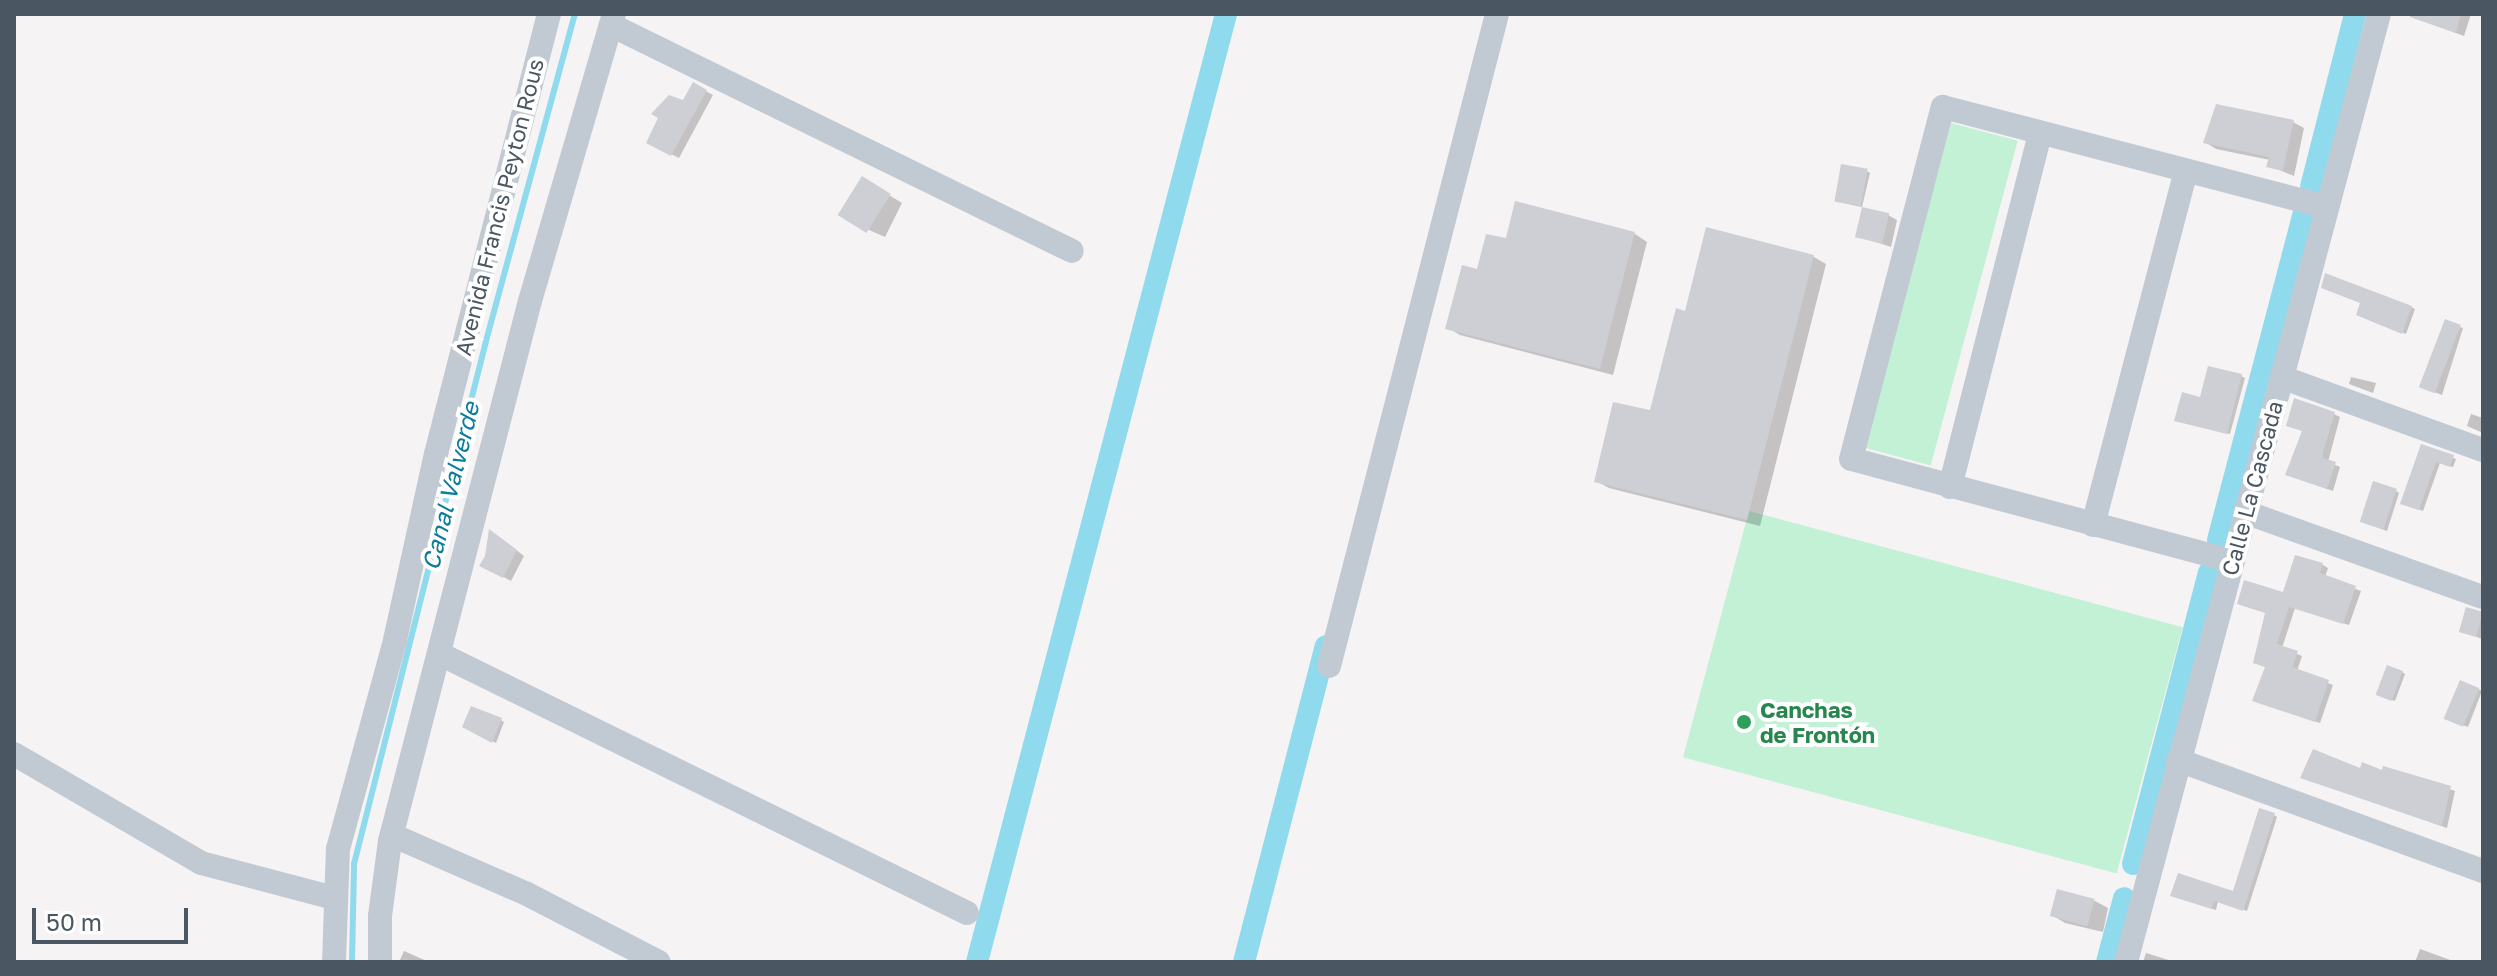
<!DOCTYPE html>
<meta charset="utf-8">
<style>
body{margin:0}
#map{position:relative;width:2497px;height:976px;overflow:hidden;background:#f5f3f3;font-family:"Golos Text",sans-serif}
div>[style]{position:absolute}
.green>*{inset:0;background:#c3f1d5;transform-origin:0 0}
.shadow>*{inset:0;background:#0003}
.stream>*{height:6px;margin:-3px;padding:0 3px;transform-origin:3px;border-radius:3px;background:#90daee}
.canal>*{height:22px;margin:-11px;padding:0 11px;transform-origin:11px;border-radius:11px;background:#90daee}
.building>*{inset:0;background:#cdcfd5;transform-origin:0 0}
.minor>*{height:24px;margin:-12px;padding:0 12px;transform-origin:12px;border-radius:12px;background:#c1cad2}
.dots>*{width:22px;height:22px;translate:-50% -50%;box-sizing:border-box;border:4px solid #fff;border-radius:50%}
span{translate:-50% -50%;white-space:nowrap;text-align:center;line-height:1.15;-webkit-text-stroke:8px #fff;paint-order:stroke}
.street-label{font-size:22px;color:#4a5661}
.leisure-label{font-size:22px;color:#27864d;font-weight:700}
.left{translate:0 -50%;text-align:left}
.water-label{font-size:24px;color:#0c7c9b;font-style:italic}
.frame{position:absolute;inset:0;border:16px solid #4a5661;pointer-events:none}
.scale{position:absolute;left:32px;top:908px;width:156px;height:36px;box-sizing:border-box;border:4px solid #4a5661;border-top:0;padding-left:10px;font-size:24px;line-height:28px;white-space:nowrap;color:#4a5661;-webkit-text-stroke:6px #fff;paint-order:stroke}
</style>
<div id="map">
<div class="green">
<div style="left:1951px;top:123px;width:69px;height:336px;rotate:15deg"></div>
<div style="left:1749px;top:511px;width:449px;height:255px;rotate:15deg"></div>
</div>
<div class="shadow">
<div style="clip-path:polygon(2404px 14px,2471px 14px,2464px 36px)"></div>
<div style="clip-path:polygon(694px 85px,713px 95px,679px 158px,649px 143px,684px 103px)"></div>
<div style="clip-path:polygon(2293px 122px,2304px 128px,2294px 176px,2269px 166px,2270px 160px,2216px 149px,2205px 142px)"></div>
<div style="clip-path:polygon(1867px 171px,1870px 173px,1862px 207px,1838px 202px)"></div>
<div style="clip-path:polygon(863px 179px,902px 203px,885px 237px,858px 225px)"></div>
<div style="clip-path:polygon(1517px 204px,1635px 234px,1647px 242px,1613px 375px,1460px 335px,1448px 328px,1478px 272px,1507px 241px)"></div>
<div style="clip-path:polygon(1888px 215px,1897px 220px,1891px 247px,1857px 236px)"></div>
<div style="clip-path:polygon(1708px 229px,1814px 257px,1826px 264px,1760px 526px,1609px 488px,1596px 481px,1651px 413px,1687px 313px)"></div>
<div style="clip-path:polygon(2411px 307px,2415px 309px,2406px 334px,2361px 316px)"></div>
<div style="clip-path:polygon(2460px 327px,2463px 328px,2442px 395px,2429px 390px)"></div>
<div style="clip-path:polygon(2241px 376px,2245px 378px,2230px 434px,2180px 422px,2201px 400px)"></div>
<div style="clip-path:polygon(2351px 377px,2376px 383px,2373px 393px,2349px 384px)"></div>
<div style="clip-path:polygon(2334px 414px,2340px 417px,2328px 462px,2340px 467px,2333px 491px,2287px 475px)"></div>
<div style="clip-path:polygon(2471px 414px,2483px 418px,2483px 433px,2467px 426px)"></div>
<div style="clip-path:polygon(2423px 446px,2456px 459px,2453px 467px,2440px 463px,2423px 511px,2406px 505px)"></div>
<div style="clip-path:polygon(2396px 491px,2399px 493px,2387px 531px,2365px 523px)"></div>
<div style="clip-path:polygon(498px 536px,524px 556px,511px 581px,482px 565px)"></div>
<div style="clip-path:polygon(2297px 558px,2323px 565px,2328px 568px,2325px 577px,2361px 591px,2349px 625px,2295px 608px,2282px 648px,2302px 656px,2297px 671px,2333px 685px,2320px 723px,2259px 703px)"></div>
<div style="clip-path:polygon(2467px 609px,2483px 614px,2482px 639px,2460px 630px)"></div>
<div style="clip-path:polygon(2402px 672px,2405px 674px,2395px 701px,2381px 696px)"></div>
<div style="clip-path:polygon(2478px 689px,2482px 691px,2468px 727px,2450px 720px)"></div>
<div style="clip-path:polygon(501px 720px,504px 722px,496px 743px,465px 726px)"></div>
<div style="clip-path:polygon(2384px 769px,2455px 791px,2447px 828px,2308px 780px,2361px 771px,2383px 773px)"></div>
<div style="clip-path:polygon(2274px 815px,2277px 817px,2247px 911px,2218px 901px,2216px 910px,2175px 897px,2234px 893px)"></div>
<div style="clip-path:polygon(2095px 901px,2108px 908px,2103px 932px,2065px 923px,2052px 915px)"></div>
<div style="clip-path:polygon(2420px 949px,2456px 962px,2415px 962px)"></div>
<div style="clip-path:polygon(404px 951px,429px 962px,399px 962px)"></div>
<div style="clip-path:polygon(2146px 953px,2175px 962px,2143px 962px)"></div>
</div>
<div class="stream">
<div style="left:352px;top:962px;width:98px;rotate:-88.8deg"></div>
<div style="left:354px;top:864px;width:539px;rotate:-75.83deg"></div>
<div style="left:486px;top:341px;width:339px;rotate:-74.8deg"></div>
</div>
<div class="canal">
<div style="left:2311px;top:187px;width:179px;rotate:-75.7deg"></div>
<div style="left:2218px;top:540px;width:338px;rotate:-75.3deg"></div>
<div style="left:2133px;top:864px;width:301px;rotate:-75.4deg"></div>
<div style="left:977px;top:962px;width:980px;rotate:-75.28deg"></div>
<div style="left:1244px;top:962px;width:326px;rotate:-75.5deg"></div>
<div style="left:2107px;top:962px;width:66px;rotate:-75.1deg"></div>
</div>
<div class="building">
<div style="clip-path:polygon(2410px 14px,2461px 14px,2456px 33px,2410px 17px)"></div>
<div style="clip-path:polygon(693px 82px,707px 90px,671px 156px,646px 143px,658px 118px,651px 114px,669px 95px,683px 100px)"></div>
<div style="clip-path:polygon(2216px 104px,2294px 120px,2283px 171px,2266px 167px,2269px 157px,2203px 143px)"></div>
<div style="left:1841px;top:164px;width:27px;height:38px;rotate:10deg"></div>
<div style="left:862px;top:176px;width:34px;height:46px;rotate:32deg"></div>
<div style="clip-path:polygon(1515px 201px,1635px 232px,1600px 369px,1445px 329px,1462px 265px,1477px 269px,1486px 234px,1506px 238px)"></div>
<div style="left:1862px;top:207px;width:28px;height:31px;rotate:13deg"></div>
<div style="clip-path:polygon(1706px 227px,1814px 255px,1747px 520px,1594px 482px,1613px 402px,1650px 410px,1676px 308px,1685px 311px)"></div>
<div style="clip-path:polygon(2325px 273px,2412px 306px,2402px 334px,2356px 315px,2360px 303px,2321px 288px)"></div>
<div style="left:2445px;top:319px;width:17px;height:73px;rotate:21deg"></div>
<div style="clip-path:polygon(2208px 366px,2242px 374px,2227px 434px,2174px 421px,2182px 392px,2200px 397px)"></div>
<div style="clip-path:polygon(2294px 398px,2335px 412px,2323px 453px,2323px 458px,2336px 462px,2327px 489px,2285px 475px,2302px 431px,2286px 426px)"></div>
<div style="clip-path:polygon(2421px 444px,2454px 455px,2450px 467px,2436px 462px,2419px 510px,2400px 504px)"></div>
<div style="left:2373px;top:481px;width:25px;height:43px;rotate:18deg"></div>
<div style="clip-path:polygon(489px 529px,517px 550px,503px 578px,479px 566px,485px 556px)"></div>
<div style="clip-path:polygon(2295px 555px,2323px 563px,2320px 573px,2356px 586px,2343px 624px,2289px 607px,2277px 644px,2298px 651px,2292px 667px,2329px 680px,2315px 722px,2252px 701px,2265px 667px,2253px 663px,2265px 613px,2237px 604px,2244px 580px,2283px 592px)"></div>
<div style="left:2466px;top:607px;width:18px;height:26px;rotate:16deg"></div>
<div style="left:2387px;top:665px;width:17px;height:32px;rotate:21deg"></div>
<div style="left:2460px;top:680px;width:21px;height:42px;rotate:23deg"></div>
<div style="clip-path:polygon(471px 706px,502px 718px,492px 743px,462px 727px)"></div>
<div style="clip-path:polygon(2313px 749px,2360px 768px,2362px 762px,2382px 770px,2383px 766px,2451px 786px,2442px 826px,2300px 778px)"></div>
<div style="clip-path:polygon(2259px 808px,2275px 813px,2243px 911px,2214px 901px,2212px 909px,2170px 896px,2178px 873px,2233px 891px)"></div>
<div style="left:2057px;top:889px;width:39px;height:28px;rotate:15deg"></div>
</div>
<div class="minor">
<div style="left:611px;top:25px;width:513px;rotate:26.12deg"></div>
<div style="left:2281px;top:377px;width:215px;rotate:19.9deg"></div>
<div style="left:1950px;top:487px;width:365px;rotate:-75.7deg"></div>
<div style="left:2245px;top:512px;width:253px;rotate:19.7deg"></div>
<div style="left:2093px;top:525px;width:366px;rotate:-75.3deg"></div>
<div style="left:2232px;top:561px;width:394px;rotate:-165deg"></div>
<div style="left:1851px;top:459px;width:364px;rotate:-75.4deg"></div>
<div style="left:1943px;top:107px;width:397px;rotate:14.6deg"></div>
<div style="left:440px;top:654px;width:587px;rotate:26.17deg"></div>
<div style="left:1329px;top:666px;width:673px;rotate:-75.55deg"></div>
<div style="left:14px;top:754px;width:216px;rotate:30.2deg"></div>
<div style="left:201px;top:863px;width:138px;rotate:14.7deg"></div>
<div style="left:2178px;top:760px;width:325px;rotate:20deg"></div>
<div style="left:392px;top:835px;width:147px;rotate:23.6deg"></div>
<div style="left:527px;top:894px;width:148px;rotate:27.3deg"></div>
<div style="left:334px;top:962px;width:113px;rotate:-88deg"></div>
<div style="left:338px;top:849px;width:217px;rotate:-74.7deg"></div>
<div style="left:395px;top:640px;width:190px;rotate:-77.6deg"></div>
<div style="left:436px;top:454px;width:454px;rotate:-75.6deg"></div>
<div style="left:380px;top:962px;width:46px;rotate:-90deg"></div>
<div style="left:380px;top:916px;width:76px;rotate:-82.4deg"></div>
<div style="left:390px;top:841px;width:558px;rotate:-75.47deg"></div>
<div style="left:530px;top:301px;width:299px;rotate:-73.7deg"></div>
<div style="left:2126px;top:962px;width:981px;rotate:-75.06deg"></div>
</div>
<div class="dots">
<div style="left:1744px;top:722px;background:#2e9e5b"></div>
</div>
<div class="street-label">
<span style="left:499px;top:207px;rotate:-76deg">Avenida Francis Peyton Rous</span>
<span style="left:2252px;top:488px;rotate:-75deg">Calle La Cascada</span>
</div>
<div class="leisure-label">
<span class="left" style="left:1760px;top:722px">Canchas<br>de Frontón</span>
</div>
<div class="water-label">
<span style="left:450px;top:486px;rotate:-76deg">Canal Valverde</span>
</div>
<div class="frame"></div>
<div class="scale">50 m</div>
</div>
